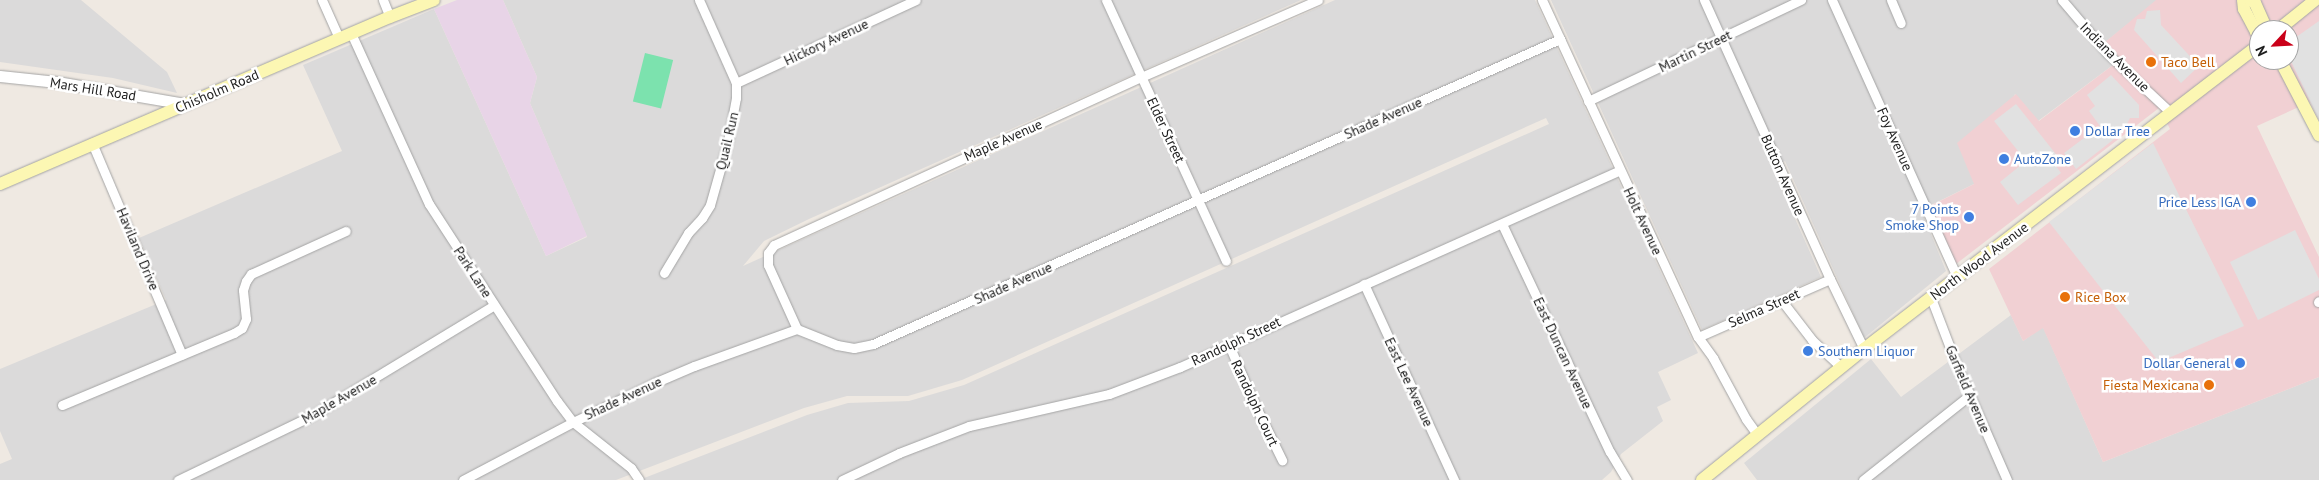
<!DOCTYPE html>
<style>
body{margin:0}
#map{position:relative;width:2319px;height:480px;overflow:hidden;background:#efe9e2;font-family:"PT Sans",sans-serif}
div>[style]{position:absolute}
.residential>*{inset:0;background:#dbdada}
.commercial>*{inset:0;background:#f1d0d3}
.industrial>*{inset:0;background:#e8d4e7}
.pitch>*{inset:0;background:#7ce2ae;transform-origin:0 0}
.parking>*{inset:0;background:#e1e1e1}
.roads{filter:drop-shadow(0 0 1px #a4a4a4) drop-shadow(0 0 1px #a4a4a4)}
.minor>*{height:9px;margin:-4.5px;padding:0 4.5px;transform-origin:4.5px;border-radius:4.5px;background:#fff}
.tertiary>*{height:11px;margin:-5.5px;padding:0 5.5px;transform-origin:5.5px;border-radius:5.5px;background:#fff}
.secondary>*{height:12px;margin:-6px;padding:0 6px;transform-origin:6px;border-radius:6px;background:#fcf7b3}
.dots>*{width:14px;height:14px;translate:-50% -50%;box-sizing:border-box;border:2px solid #fff;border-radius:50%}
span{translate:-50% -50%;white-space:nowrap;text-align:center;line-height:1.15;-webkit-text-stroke:5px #fff;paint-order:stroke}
.street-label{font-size:14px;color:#1d1d1d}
.food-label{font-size:14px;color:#c56008}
.left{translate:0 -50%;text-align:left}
.right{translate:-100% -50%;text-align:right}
.shop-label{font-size:14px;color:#366cbe}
.north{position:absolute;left:2249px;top:20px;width:50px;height:50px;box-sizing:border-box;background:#fff;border:1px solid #a5a5a5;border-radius:50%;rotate:245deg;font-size:14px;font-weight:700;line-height:20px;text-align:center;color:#1d1d1d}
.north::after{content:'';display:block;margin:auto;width:18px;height:22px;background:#ca0019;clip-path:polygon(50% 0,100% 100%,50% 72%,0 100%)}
</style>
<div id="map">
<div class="residential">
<div style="clip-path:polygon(0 0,81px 0,167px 72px,177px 93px,113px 78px,0 62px)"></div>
<div style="clip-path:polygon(503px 0,1301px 0,809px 219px,764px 241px,743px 266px,1335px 0,1535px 0,1698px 353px,1658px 372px,1671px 400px,1657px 407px,1663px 421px,1621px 454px,1611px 472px,1602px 480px,639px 480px,807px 415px,848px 403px,909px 401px,964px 385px,1549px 124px,1546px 118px,962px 380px,908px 396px,847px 396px,804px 408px,616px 480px,0 480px,0 464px,12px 459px,0 431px,0 369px,166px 300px,139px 238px,342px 151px,303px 65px,434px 9px,546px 256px,587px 237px,530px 103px,537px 77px)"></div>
<div style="clip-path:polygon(1551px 0,2156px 0,2157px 1px,2104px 43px,2121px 59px,2038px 121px,2015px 94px,1974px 184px,1921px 210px,1946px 271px,1864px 338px,1785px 161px,1772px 167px,1821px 277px,1702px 330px)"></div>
<div style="clip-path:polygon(2011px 315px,2023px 341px,2043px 327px,2103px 462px,2319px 377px,2319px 480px,1757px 480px,1744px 463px,1871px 359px,1901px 397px)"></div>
</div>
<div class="commercial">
<div style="clip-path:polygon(evenodd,2156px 0,2319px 0,2319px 120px,2310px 102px,2257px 126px,2319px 257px,2319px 377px,2103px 462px,2043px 328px,2023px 341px,1989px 269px,2170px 129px,2159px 108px,1956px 264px,1930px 206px,1974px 184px,1957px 143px,2016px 94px,2039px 121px,2121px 59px,2104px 43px,2156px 0,2259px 30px,2289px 30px,2289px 60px,2259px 60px,2259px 30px)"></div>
</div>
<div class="industrial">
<div style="clip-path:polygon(457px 0,503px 0,537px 77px,530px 103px,587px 236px,546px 256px,434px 9px)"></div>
</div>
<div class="pitch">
<div style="left:645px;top:53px;width:29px;height:50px;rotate:14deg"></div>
</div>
<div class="parking">
<div style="clip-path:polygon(2160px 10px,2161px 25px,2199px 66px,2181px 83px,2134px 30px,2137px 19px,2145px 19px,2147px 11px)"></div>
<div style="clip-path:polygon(2319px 21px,2319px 120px,2289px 57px,2289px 51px,2296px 47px,2292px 40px)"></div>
<div style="clip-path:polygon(2111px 75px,2139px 105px,2139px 118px,2130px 118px,2123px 132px,2076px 169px,2064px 153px,2100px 126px,2089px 111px,2095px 106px,2087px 95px)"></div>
<div style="clip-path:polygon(2016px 104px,2059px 158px,2056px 166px,2061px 173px,2018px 205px,2000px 182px,2026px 161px,1994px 121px)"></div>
<div style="clip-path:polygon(2153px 143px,2244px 326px,2159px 362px,2049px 222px)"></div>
<div style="clip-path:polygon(2295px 230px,2319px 279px,2319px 290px,2258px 320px,2230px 262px)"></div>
</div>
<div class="roads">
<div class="minor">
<div style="left:322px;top:0;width:42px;rotate:65.9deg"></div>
<div style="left:383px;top:0;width:18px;rotate:68deg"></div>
<div style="left:1106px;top:0;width:287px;rotate:65.3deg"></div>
<div style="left:1542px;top:0;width:371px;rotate:65.2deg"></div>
<div style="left:1698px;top:337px;width:26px;rotate:54deg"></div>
<div style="left:1713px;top:358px;width:69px;rotate:61.6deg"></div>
<div style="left:1746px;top:419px;width:19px;rotate:54deg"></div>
<div style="left:1704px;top:0;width:306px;rotate:65.7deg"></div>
<div style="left:1830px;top:279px;width:78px;rotate:64.1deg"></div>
<div style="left:1832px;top:0;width:304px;rotate:65.7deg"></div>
<div style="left:1891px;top:0;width:25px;rotate:67deg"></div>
<div style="left:2062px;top:0;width:71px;rotate:49.6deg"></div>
<div style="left:2108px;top:54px;width:85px;rotate:43.1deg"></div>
<div style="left:351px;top:33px;width:188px;rotate:65.5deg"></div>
<div style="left:429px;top:204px;width:235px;rotate:57deg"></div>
<div style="left:557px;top:401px;width:26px;rotate:53deg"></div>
<div style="left:573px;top:422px;width:74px;rotate:38.4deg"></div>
<div style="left:631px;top:468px;width:14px;rotate:56deg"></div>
<div style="left:736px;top:83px;width:198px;rotate:-24.8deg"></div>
<div style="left:1588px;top:101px;width:236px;rotate:-25.4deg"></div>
<div style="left:92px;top:143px;width:230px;rotate:67deg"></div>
<div style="left:1502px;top:224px;width:252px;rotate:64.7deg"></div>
<div style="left:1610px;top:452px;width:33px;rotate:59deg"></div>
<div style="left:664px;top:273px;width:47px;rotate:-59deg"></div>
<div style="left:688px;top:233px;width:21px;rotate:-47deg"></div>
<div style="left:702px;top:218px;width:15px;rotate:-58deg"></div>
<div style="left:710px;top:205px;width:66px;rotate:-74.3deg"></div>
<div style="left:728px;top:141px;width:44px;rotate:-79.5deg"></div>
<div style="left:736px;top:98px;width:15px;rotate:-90deg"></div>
<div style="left:736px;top:83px;width:91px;rotate:-114deg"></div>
<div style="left:1364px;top:284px;width:216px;rotate:65.3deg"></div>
<div style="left:1931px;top:298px;width:67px;rotate:69.1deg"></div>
<div style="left:1955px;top:361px;width:130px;rotate:66.4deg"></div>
<div style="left:1782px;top:301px;width:49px;rotate:52.4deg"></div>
<div style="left:1812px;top:340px;width:40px;rotate:43deg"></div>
<div style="left:2318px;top:302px;width:1px;rotate:-45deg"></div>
<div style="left:797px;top:329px;width:70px;rotate:-114.4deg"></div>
<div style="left:768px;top:265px;width:12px;rotate:-90deg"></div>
<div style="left:768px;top:253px;width:10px;rotate:-53deg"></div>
<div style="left:774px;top:245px;width:404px;rotate:-24.6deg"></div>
<div style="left:1141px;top:77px;width:193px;rotate:-23.5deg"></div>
<div style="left:1698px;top:337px;width:144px;rotate:-23.7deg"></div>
<div style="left:1229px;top:345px;width:63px;rotate:66.7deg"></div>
<div style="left:1254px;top:403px;width:64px;rotate:63.8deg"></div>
<div style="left:62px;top:405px;width:186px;rotate:-22.7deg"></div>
<div style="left:234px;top:333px;width:9px;rotate:-32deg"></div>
<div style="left:242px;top:328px;width:10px;rotate:-66deg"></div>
<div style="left:246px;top:319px;width:29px;rotate:-96deg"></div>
<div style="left:243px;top:290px;width:9px;rotate:-72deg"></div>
<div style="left:246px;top:281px;width:9px;rotate:-54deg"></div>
<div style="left:251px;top:274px;width:104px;rotate:-24.4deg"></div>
<div style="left:178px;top:480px;width:148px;rotate:-25.7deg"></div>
<div style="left:311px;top:416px;width:214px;rotate:-31.2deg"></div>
<div style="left:463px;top:480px;width:124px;rotate:-27.8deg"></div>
<div style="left:573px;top:422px;width:90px;rotate:-25.7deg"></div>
<div style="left:654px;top:383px;width:43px;rotate:-23deg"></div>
<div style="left:694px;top:366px;width:109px;rotate:-19.8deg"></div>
<div style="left:797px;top:329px;width:43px;rotate:21.8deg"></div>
<div style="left:837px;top:345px;width:17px;rotate:10deg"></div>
<div style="left:854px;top:348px;width:19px;rotate:-12deg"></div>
<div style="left:873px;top:344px;width:752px;rotate:-23.94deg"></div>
<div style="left:842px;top:480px;width:63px;rotate:-25.3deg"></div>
<div style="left:899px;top:453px;width:75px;rotate:-21.1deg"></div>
<div style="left:969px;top:426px;width:144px;rotate:-12.9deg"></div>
<div style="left:1109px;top:394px;width:76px;rotate:-20.8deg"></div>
<div style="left:1180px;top:367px;width:482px;rotate:-24.1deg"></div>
<div style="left:1863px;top:480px;width:137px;rotate:-38.5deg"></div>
</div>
<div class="tertiary">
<div style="left:0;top:76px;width:57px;rotate:6deg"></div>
<div style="left:57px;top:82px;width:131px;rotate:9.7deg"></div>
</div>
<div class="secondary">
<div style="left:2243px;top:0;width:9px;rotate:84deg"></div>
<div style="left:2244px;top:9px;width:26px;rotate:62deg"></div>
<div style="left:2256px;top:32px;width:4px;rotate:34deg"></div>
<div style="left:2251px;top:0;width:5px;rotate:37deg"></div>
<div style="left:2255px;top:3px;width:30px;rotate:66deg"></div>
<div style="left:2278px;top:30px;width:48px;rotate:-39deg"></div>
<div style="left:2280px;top:60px;width:85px;rotate:62.5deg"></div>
<div style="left:0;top:184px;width:424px;rotate:-23.2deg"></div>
<div style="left:390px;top:17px;width:47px;rotate:-21.1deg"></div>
<div style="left:1702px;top:480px;width:208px;rotate:-39deg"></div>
<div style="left:1864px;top:349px;width:498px;rotate:-37.6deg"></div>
</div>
</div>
<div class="dots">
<div style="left:2151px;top:62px;background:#e8710a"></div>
<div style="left:2075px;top:131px;background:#3f7fe0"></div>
<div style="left:2004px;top:159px;background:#3f7fe0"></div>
<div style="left:2251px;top:202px;background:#3f7fe0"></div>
<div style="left:1969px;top:217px;background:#3f7fe0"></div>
<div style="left:2065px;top:297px;background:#e8710a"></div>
<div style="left:1808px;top:351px;background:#3f7fe0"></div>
<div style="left:2240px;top:363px;background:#3f7fe0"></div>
<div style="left:2209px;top:385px;background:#e8710a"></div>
</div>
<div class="street-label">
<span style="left:826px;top:42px;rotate:-25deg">Hickory Avenue</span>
<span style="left:1695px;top:51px;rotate:-26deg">Martin Street</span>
<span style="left:2115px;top:57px;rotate:45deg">Indiana Avenue</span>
<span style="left:93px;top:89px;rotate:9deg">Mars Hill Road</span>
<span style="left:217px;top:91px;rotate:-23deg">Chisholm Road</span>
<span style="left:1383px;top:118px;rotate:-24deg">Shade Avenue</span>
<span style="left:1166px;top:130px;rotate:65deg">Elder Street</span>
<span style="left:1895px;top:139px;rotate:66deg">Foy Avenue</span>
<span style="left:1003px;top:140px;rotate:-24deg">Maple Avenue</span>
<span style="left:727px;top:141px;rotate:-77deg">Quail Run</span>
<span style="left:1783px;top:175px;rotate:66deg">Button Avenue</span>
<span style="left:1643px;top:221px;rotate:65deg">Holt Avenue</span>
<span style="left:138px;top:249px;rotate:67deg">Haviland Drive</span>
<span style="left:1979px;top:261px;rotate:-37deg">North Wood Avenue</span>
<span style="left:473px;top:272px;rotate:57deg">Park Lane</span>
<span style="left:1013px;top:283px;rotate:-24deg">Shade Avenue</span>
<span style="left:1764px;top:308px;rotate:-24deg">Selma Street</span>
<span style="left:1236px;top:341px;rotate:-25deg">Randolph Street</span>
<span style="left:1563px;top:353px;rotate:65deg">East Duncan Avenue</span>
<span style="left:1409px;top:382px;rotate:65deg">East Lee Avenue</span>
<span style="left:1968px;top:389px;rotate:67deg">Garfield Avenue</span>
<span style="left:623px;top:398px;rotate:-25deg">Shade Avenue</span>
<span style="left:339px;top:399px;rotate:-30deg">Maple Avenue</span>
<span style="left:1255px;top:403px;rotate:65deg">Randolph Court</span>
</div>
<div class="food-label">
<span class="left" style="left:2161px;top:62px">Taco Bell</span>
<span class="left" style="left:2075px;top:297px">Rice Box</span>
<span class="right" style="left:2199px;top:385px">Fiesta Mexicana</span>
</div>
<div class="shop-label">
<span class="left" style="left:2085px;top:131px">Dollar Tree</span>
<span class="left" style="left:2014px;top:159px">AutoZone</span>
<span class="right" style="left:2241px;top:202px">Price Less IGA</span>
<span class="right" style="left:1959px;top:217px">7 Points<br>Smoke Shop</span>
<span class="left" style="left:1818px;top:351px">Southern Liquor</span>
<span class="right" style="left:2230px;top:363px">Dollar General</span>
</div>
<div class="north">N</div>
</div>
